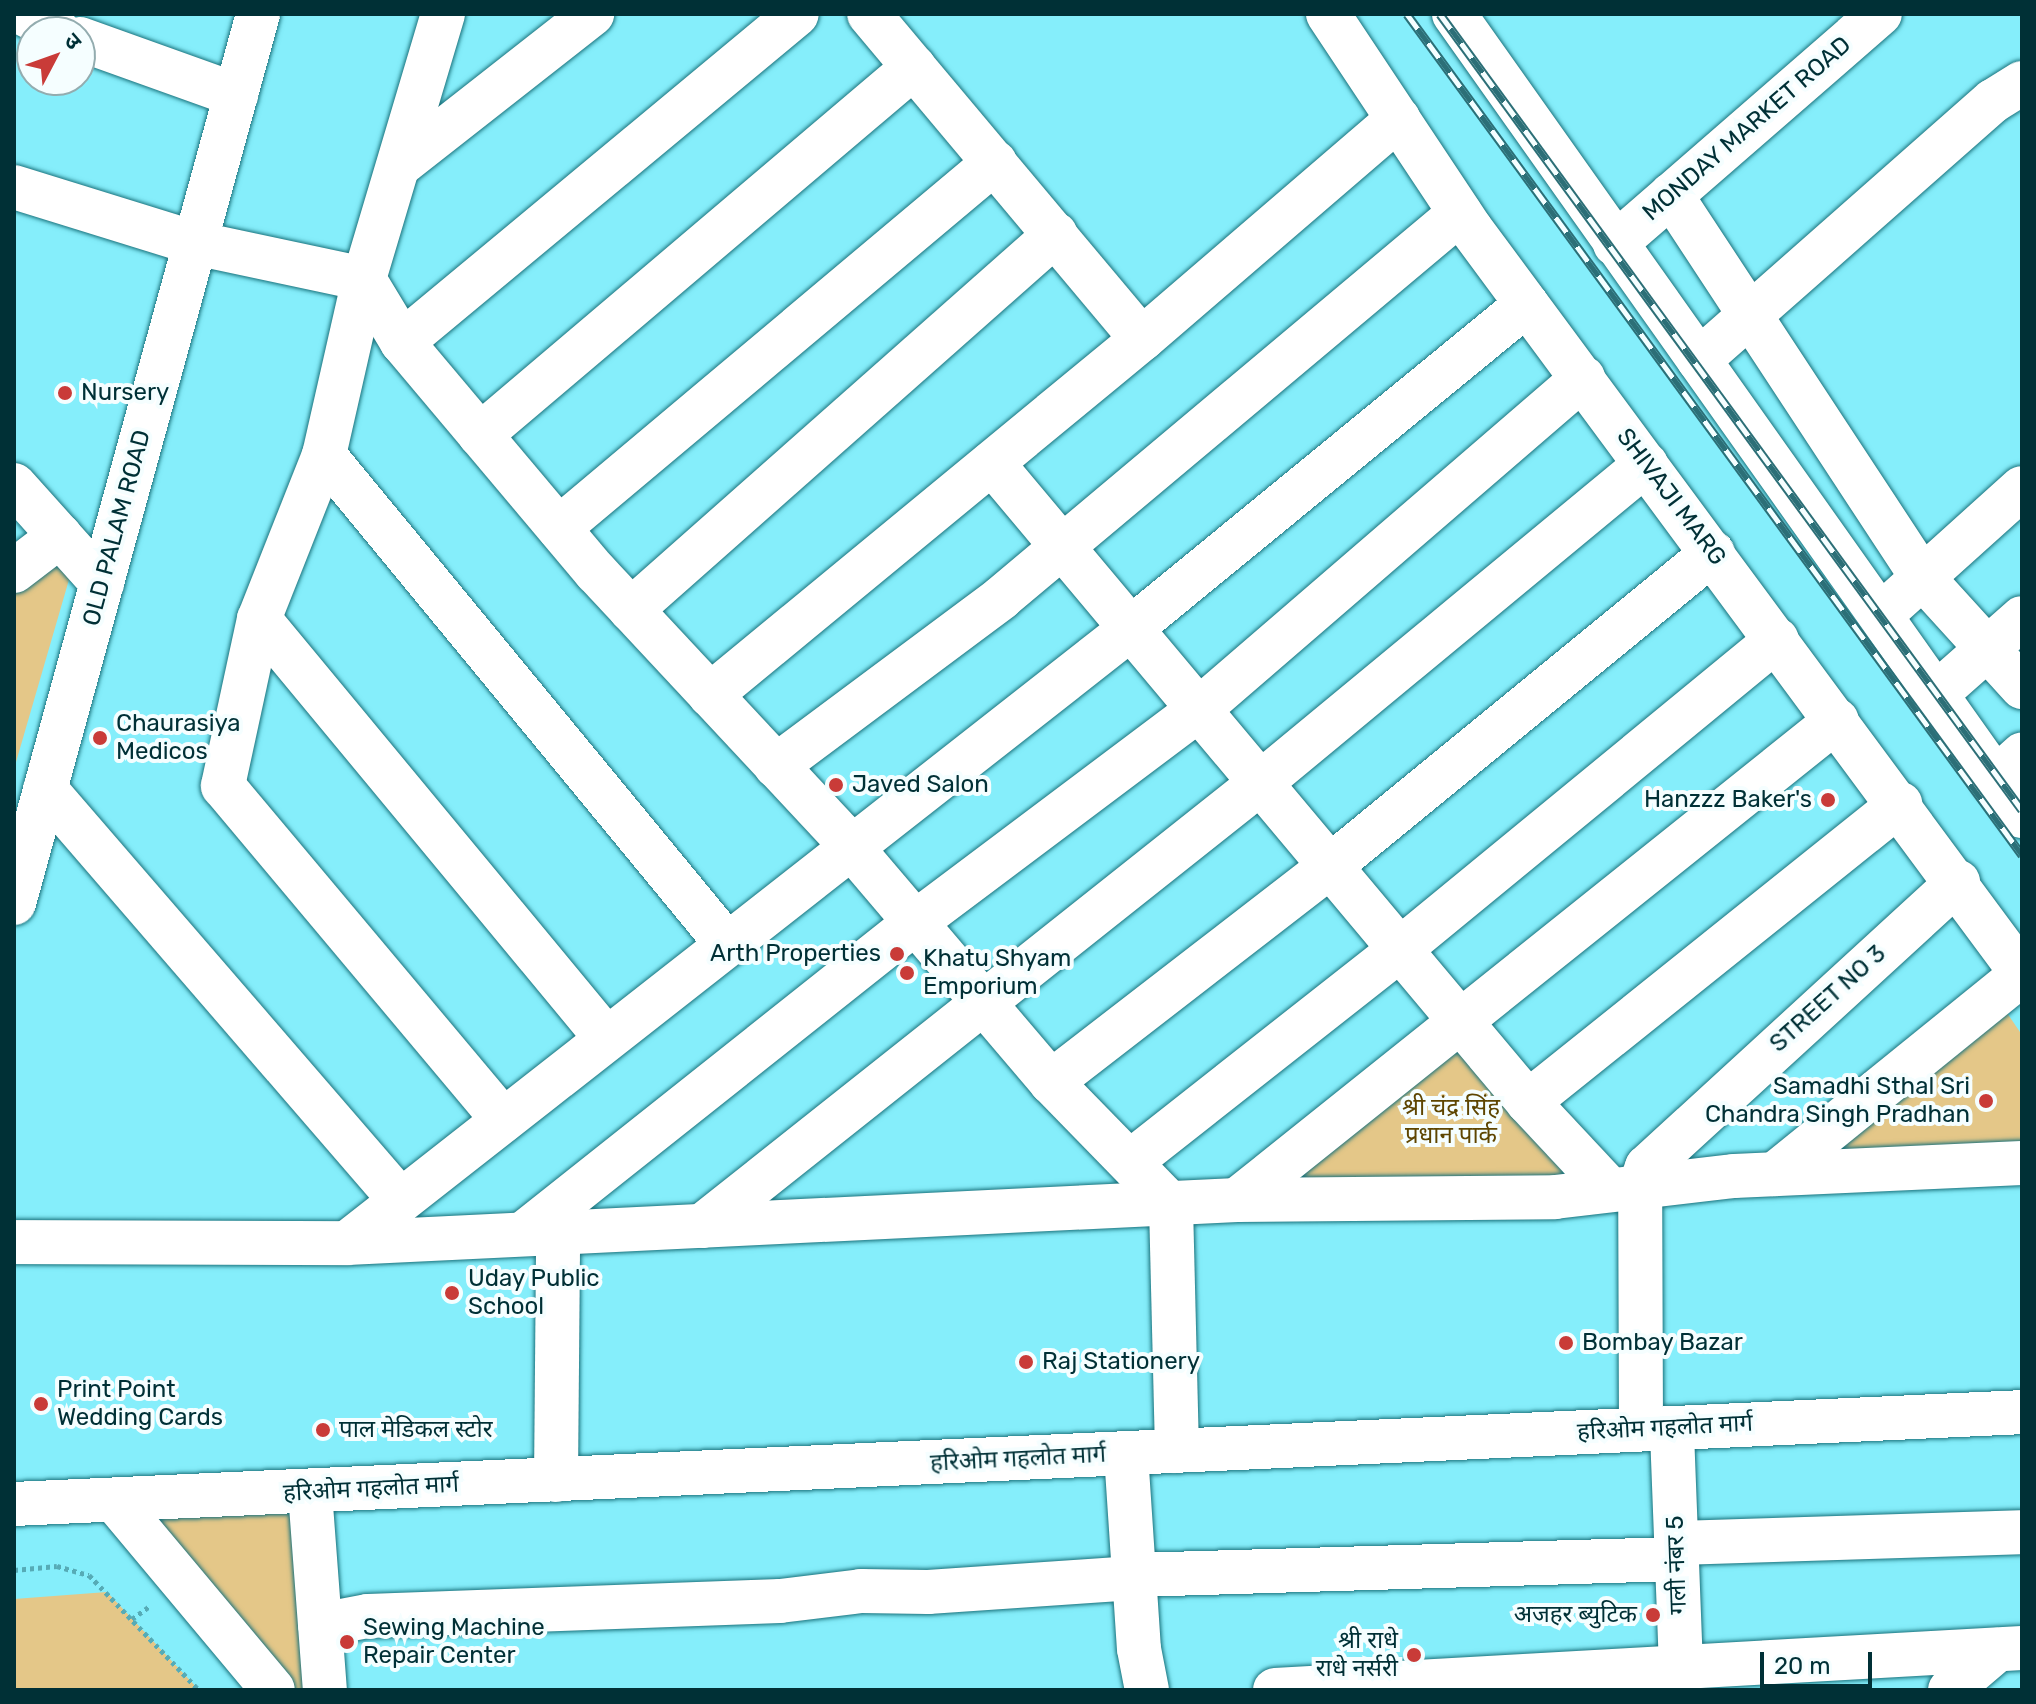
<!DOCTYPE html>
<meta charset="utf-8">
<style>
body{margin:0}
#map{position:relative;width:2036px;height:1704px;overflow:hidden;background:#85eefb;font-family:Rubik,"Noto Sans Devanagari",sans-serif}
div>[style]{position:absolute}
.green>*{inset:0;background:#e4c788}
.path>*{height:5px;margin-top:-2.5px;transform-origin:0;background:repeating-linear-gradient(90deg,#56abb6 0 4px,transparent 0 8px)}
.roads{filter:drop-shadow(0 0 2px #1a727c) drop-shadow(0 0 2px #1a727c)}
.minor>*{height:44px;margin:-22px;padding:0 22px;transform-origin:22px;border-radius:22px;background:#fff}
.major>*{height:44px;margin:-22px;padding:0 22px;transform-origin:22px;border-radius:22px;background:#fff}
.rail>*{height:9px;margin-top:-4.5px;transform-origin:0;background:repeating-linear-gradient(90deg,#f5feff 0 18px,#2c6f77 0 36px);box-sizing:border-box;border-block:2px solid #2c6f77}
.dots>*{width:22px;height:22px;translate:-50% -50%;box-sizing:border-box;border:4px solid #f5feff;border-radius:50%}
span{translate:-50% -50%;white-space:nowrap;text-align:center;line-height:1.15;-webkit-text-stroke:8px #f5feff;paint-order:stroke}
.street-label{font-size:24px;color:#003036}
.poi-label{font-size:24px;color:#003036}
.left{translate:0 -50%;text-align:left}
.right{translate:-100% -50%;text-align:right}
.park-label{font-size:24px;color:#5e4500}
.frame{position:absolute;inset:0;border:16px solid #003036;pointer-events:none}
.north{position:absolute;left:16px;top:16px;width:80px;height:80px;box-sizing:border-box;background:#f5feff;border:2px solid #93acaf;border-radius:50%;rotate:49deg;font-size:22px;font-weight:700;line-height:32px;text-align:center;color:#003036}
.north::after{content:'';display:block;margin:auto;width:28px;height:36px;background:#c93b38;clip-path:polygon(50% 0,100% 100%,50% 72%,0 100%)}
.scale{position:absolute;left:1760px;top:1652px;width:112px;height:36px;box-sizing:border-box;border:4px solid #003036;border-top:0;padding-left:10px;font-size:24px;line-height:28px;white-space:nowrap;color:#003036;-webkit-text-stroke:6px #f5feff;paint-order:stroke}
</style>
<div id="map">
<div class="green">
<div style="clip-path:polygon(84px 528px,14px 769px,14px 585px)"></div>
<div style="clip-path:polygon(2003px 1007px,2022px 1035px,2022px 1157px,1835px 1151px)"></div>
<div style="clip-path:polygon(1457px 1043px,1583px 1179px,1277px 1184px)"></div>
<div style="clip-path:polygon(293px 1509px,312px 1690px,289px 1690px,151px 1520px)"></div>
<div style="clip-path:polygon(107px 1592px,199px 1690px,14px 1690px,14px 1599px)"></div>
</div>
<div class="path">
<div style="left:14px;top:1570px;width:43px;rotate:-5.3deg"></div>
<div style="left:57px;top:1566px;width:33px;rotate:16deg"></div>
<div style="left:89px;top:1575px;width:159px;rotate:46.3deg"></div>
<div style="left:132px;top:1619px;width:22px;rotate:-36deg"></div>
</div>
<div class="roads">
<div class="minor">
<div style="left:24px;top:14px;width:39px;rotate:27deg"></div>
<div style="left:443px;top:14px;width:277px;rotate:106.6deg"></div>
<div style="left:364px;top:279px;width:180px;rotate:102.8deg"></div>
<div style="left:324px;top:455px;width:176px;rotate:111.6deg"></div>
<div style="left:259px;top:619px;width:171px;rotate:102.2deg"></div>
<div style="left:223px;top:786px;width:436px;rotate:50deg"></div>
<div style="left:869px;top:14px;width:424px;rotate:50deg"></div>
<div style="left:80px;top:39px;width:166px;rotate:19.7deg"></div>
<div style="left:401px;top:164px;width:243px;rotate:-38.1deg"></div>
<div style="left:14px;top:187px;width:189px;rotate:17.2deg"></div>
<div style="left:195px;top:243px;width:173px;rotate:12deg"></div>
<div style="left:364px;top:279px;width:74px;rotate:58.9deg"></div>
<div style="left:402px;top:342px;width:301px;rotate:49.9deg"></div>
<div style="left:596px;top:572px;width:358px;rotate:47deg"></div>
<div style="left:840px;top:834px;width:326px;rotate:49.6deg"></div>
<div style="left:1051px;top:1082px;width:172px;rotate:45.7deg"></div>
<div style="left:1171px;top:1205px;width:246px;rotate:88.6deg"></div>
<div style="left:1671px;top:195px;width:457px;rotate:56.7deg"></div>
<div style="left:1922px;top:577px;width:149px;rotate:47.7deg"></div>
<div style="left:1615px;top:244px;width:351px;rotate:-41deg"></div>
<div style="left:402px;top:342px;width:513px;rotate:-39.71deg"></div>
<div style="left:1699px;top:360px;width:392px;rotate:-41.4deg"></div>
<div style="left:1993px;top:101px;width:34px;rotate:-32deg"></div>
<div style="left:480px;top:435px;width:569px;rotate:-40.3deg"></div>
<div style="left:324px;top:455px;width:632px;rotate:50.52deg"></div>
<div style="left:992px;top:463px;width:834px;rotate:50.01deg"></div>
<div style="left:1528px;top:1102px;width:120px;rotate:47deg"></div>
<div style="left:14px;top:485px;width:132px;rotate:48.1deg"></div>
<div style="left:559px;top:528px;width:569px;rotate:-40.01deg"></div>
<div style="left:14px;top:571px;width:58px;rotate:-37.3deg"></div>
<div style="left:631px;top:610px;width:567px;rotate:-41.5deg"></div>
<div style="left:1882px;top:614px;width:188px;rotate:-42deg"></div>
<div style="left:259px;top:619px;width:544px;rotate:50.37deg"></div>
<div style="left:710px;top:695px;width:560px;rotate:-39.49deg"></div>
<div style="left:1142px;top:339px;width:338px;rotate:-40.7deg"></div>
<div style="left:1935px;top:695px;width:116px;rotate:-41.5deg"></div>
<div style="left:776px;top:766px;width:281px;rotate:-36.7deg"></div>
<div style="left:1001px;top:598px;width:599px;rotate:-39.99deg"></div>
<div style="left:1994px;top:780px;width:38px;rotate:-42deg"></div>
<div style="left:45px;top:789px;width:544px;rotate:49.17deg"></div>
<div style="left:14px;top:903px;width:922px;rotate:-74.65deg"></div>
<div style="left:1051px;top:1082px;width:351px;rotate:-37.7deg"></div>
<div style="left:1329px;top:867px;width:496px;rotate:-39.3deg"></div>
<div style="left:1528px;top:1102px;width:477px;rotate:-38.7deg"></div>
<div style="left:1130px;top:1162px;width:342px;rotate:-38.2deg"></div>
<div style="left:1399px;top:950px;width:489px;rotate:-39.4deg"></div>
<div style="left:1775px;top:1174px;width:318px;rotate:-39deg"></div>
<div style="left:1237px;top:1200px;width:768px;rotate:-38.66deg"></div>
<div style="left:702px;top:1226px;width:711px;rotate:-38.43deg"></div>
<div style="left:1259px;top:784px;width:502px;rotate:-39.59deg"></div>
<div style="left:523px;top:1234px;width:503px;rotate:-38.46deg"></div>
<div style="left:917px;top:921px;width:350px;rotate:-36.9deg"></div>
<div style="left:1197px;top:711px;width:510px;rotate:-40.78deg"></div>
<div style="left:14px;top:1242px;width:333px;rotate:0.2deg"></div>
<div style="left:347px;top:1243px;width:891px;rotate:-2.77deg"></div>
<div style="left:1237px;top:1200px;width:318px;rotate:-0.5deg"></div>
<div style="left:1555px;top:1197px;width:180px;rotate:-6.7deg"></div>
<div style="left:1734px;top:1176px;width:288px;rotate:-2.6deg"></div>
<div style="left:347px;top:1243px;width:994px;rotate:-38.09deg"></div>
<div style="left:1129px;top:630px;width:514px;rotate:-39.32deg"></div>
<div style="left:1641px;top:1429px;width:242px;rotate:-90.2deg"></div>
<div style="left:1640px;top:1187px;width:21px;rotate:-71deg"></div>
<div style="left:1647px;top:1167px;width:422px;rotate:-42.5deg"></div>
<div style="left:1126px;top:1454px;width:195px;rotate:86.2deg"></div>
<div style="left:1139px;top:1649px;width:42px;rotate:79deg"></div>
<div style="left:556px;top:1480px;width:247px;rotate:-89.5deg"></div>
<div style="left:310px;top:1492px;width:199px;rotate:85.7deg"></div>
<div style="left:115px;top:1501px;width:246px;rotate:50.1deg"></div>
<div style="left:14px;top:1504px;width:2010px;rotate:-2.62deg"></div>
<div style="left:1676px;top:1543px;width:346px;rotate:-1.8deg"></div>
<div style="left:1134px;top:1575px;width:543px;rotate:-1.69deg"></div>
<div style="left:320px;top:1625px;width:49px;rotate:-10.6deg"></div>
<div style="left:368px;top:1616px;width:412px;rotate:-2.1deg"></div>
<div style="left:780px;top:1601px;width:82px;rotate:-7deg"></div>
<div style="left:861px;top:1591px;width:67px;rotate:0.9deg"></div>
<div style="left:928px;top:1592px;width:206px;rotate:-3.9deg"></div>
<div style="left:1658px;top:1687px;width:30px;rotate:-41deg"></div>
<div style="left:1681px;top:1667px;width:239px;rotate:-92.2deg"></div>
<div style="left:1275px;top:1690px;width:748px;rotate:-3.22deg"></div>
<div style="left:1950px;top:1690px;width:62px;rotate:-40.4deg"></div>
</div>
<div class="major">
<div style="left:1328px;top:14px;width:258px;rotate:56.4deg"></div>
<div style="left:1471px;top:229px;width:927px;rotate:53.51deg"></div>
<div style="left:1454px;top:14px;width:983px;rotate:54.69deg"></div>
</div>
</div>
<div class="rail">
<div style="left:1407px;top:14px;width:1042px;rotate:53.82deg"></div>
<div style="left:1440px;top:14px;width:986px;rotate:53.83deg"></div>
</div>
<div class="dots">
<div style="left:65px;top:393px;background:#c93b38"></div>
<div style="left:100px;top:738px;background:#c93b38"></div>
<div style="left:836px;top:785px;background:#c93b38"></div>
<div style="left:1828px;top:800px;background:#c93b38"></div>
<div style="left:897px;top:954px;background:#c93b38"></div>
<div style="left:907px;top:973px;background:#c93b38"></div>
<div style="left:1986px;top:1101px;background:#c93b38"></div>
<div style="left:452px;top:1293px;background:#c93b38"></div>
<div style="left:1566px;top:1343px;background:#c93b38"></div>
<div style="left:1026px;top:1362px;background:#c93b38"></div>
<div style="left:41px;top:1404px;background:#c93b38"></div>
<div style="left:323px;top:1430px;background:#c93b38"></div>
<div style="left:1653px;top:1615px;background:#c93b38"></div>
<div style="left:347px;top:1642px;background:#c93b38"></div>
<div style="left:1414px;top:1655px;background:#c93b38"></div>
</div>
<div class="street-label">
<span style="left:1747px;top:129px;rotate:-41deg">MONDAY MARKET ROAD</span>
<span style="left:1671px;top:497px;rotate:53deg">SHIVAJI MARG</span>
<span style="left:117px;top:528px;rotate:-75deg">OLD PALAM ROAD</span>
<span style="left:1828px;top:999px;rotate:-42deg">STREET NO 3</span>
<span style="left:1665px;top:1428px;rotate:-3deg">हरिओम गहलोत मार्ग</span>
<span style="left:1018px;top:1459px;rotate:-3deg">हरिओम गहलोत मार्ग</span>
<span style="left:371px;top:1489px;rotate:-3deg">हरिओम गहलोत मार्ग</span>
<span style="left:1677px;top:1565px;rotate:-92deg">गली नंबर 5</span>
</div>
<div class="poi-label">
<span class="left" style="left:81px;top:393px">Nursery</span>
<span class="left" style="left:116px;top:738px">Chaurasiya<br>Medicos</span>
<span class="left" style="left:852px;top:785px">Javed Salon</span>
<span class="right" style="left:1812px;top:800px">Hanzzz Baker's</span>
<span class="right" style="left:881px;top:954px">Arth Properties</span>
<span class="left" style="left:923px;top:973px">Khatu Shyam<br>Emporium</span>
<span class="right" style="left:1970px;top:1101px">Samadhi Sthal Sri<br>Chandra Singh Pradhan</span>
<span class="left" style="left:468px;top:1293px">Uday Public<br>School</span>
<span class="left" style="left:1582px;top:1343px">Bombay Bazar</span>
<span class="left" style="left:1042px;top:1362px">Raj Stationery</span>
<span class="left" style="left:57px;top:1404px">Print Point<br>Wedding Cards</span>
<span class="left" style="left:339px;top:1430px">पाल मेडिकल स्टोर</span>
<span class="right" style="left:1637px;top:1615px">अजहर ब्युटिक</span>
<span class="left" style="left:363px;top:1642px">Sewing Machine<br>Repair Center</span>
<span class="right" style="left:1398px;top:1655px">श्री राधे<br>राधे नर्सरी</span>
</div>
<div class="park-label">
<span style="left:1451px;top:1122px">श्री चंद्र सिंह<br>प्रधान पार्क</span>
</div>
<div class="frame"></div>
<div class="north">उ</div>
<div class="scale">20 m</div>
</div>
